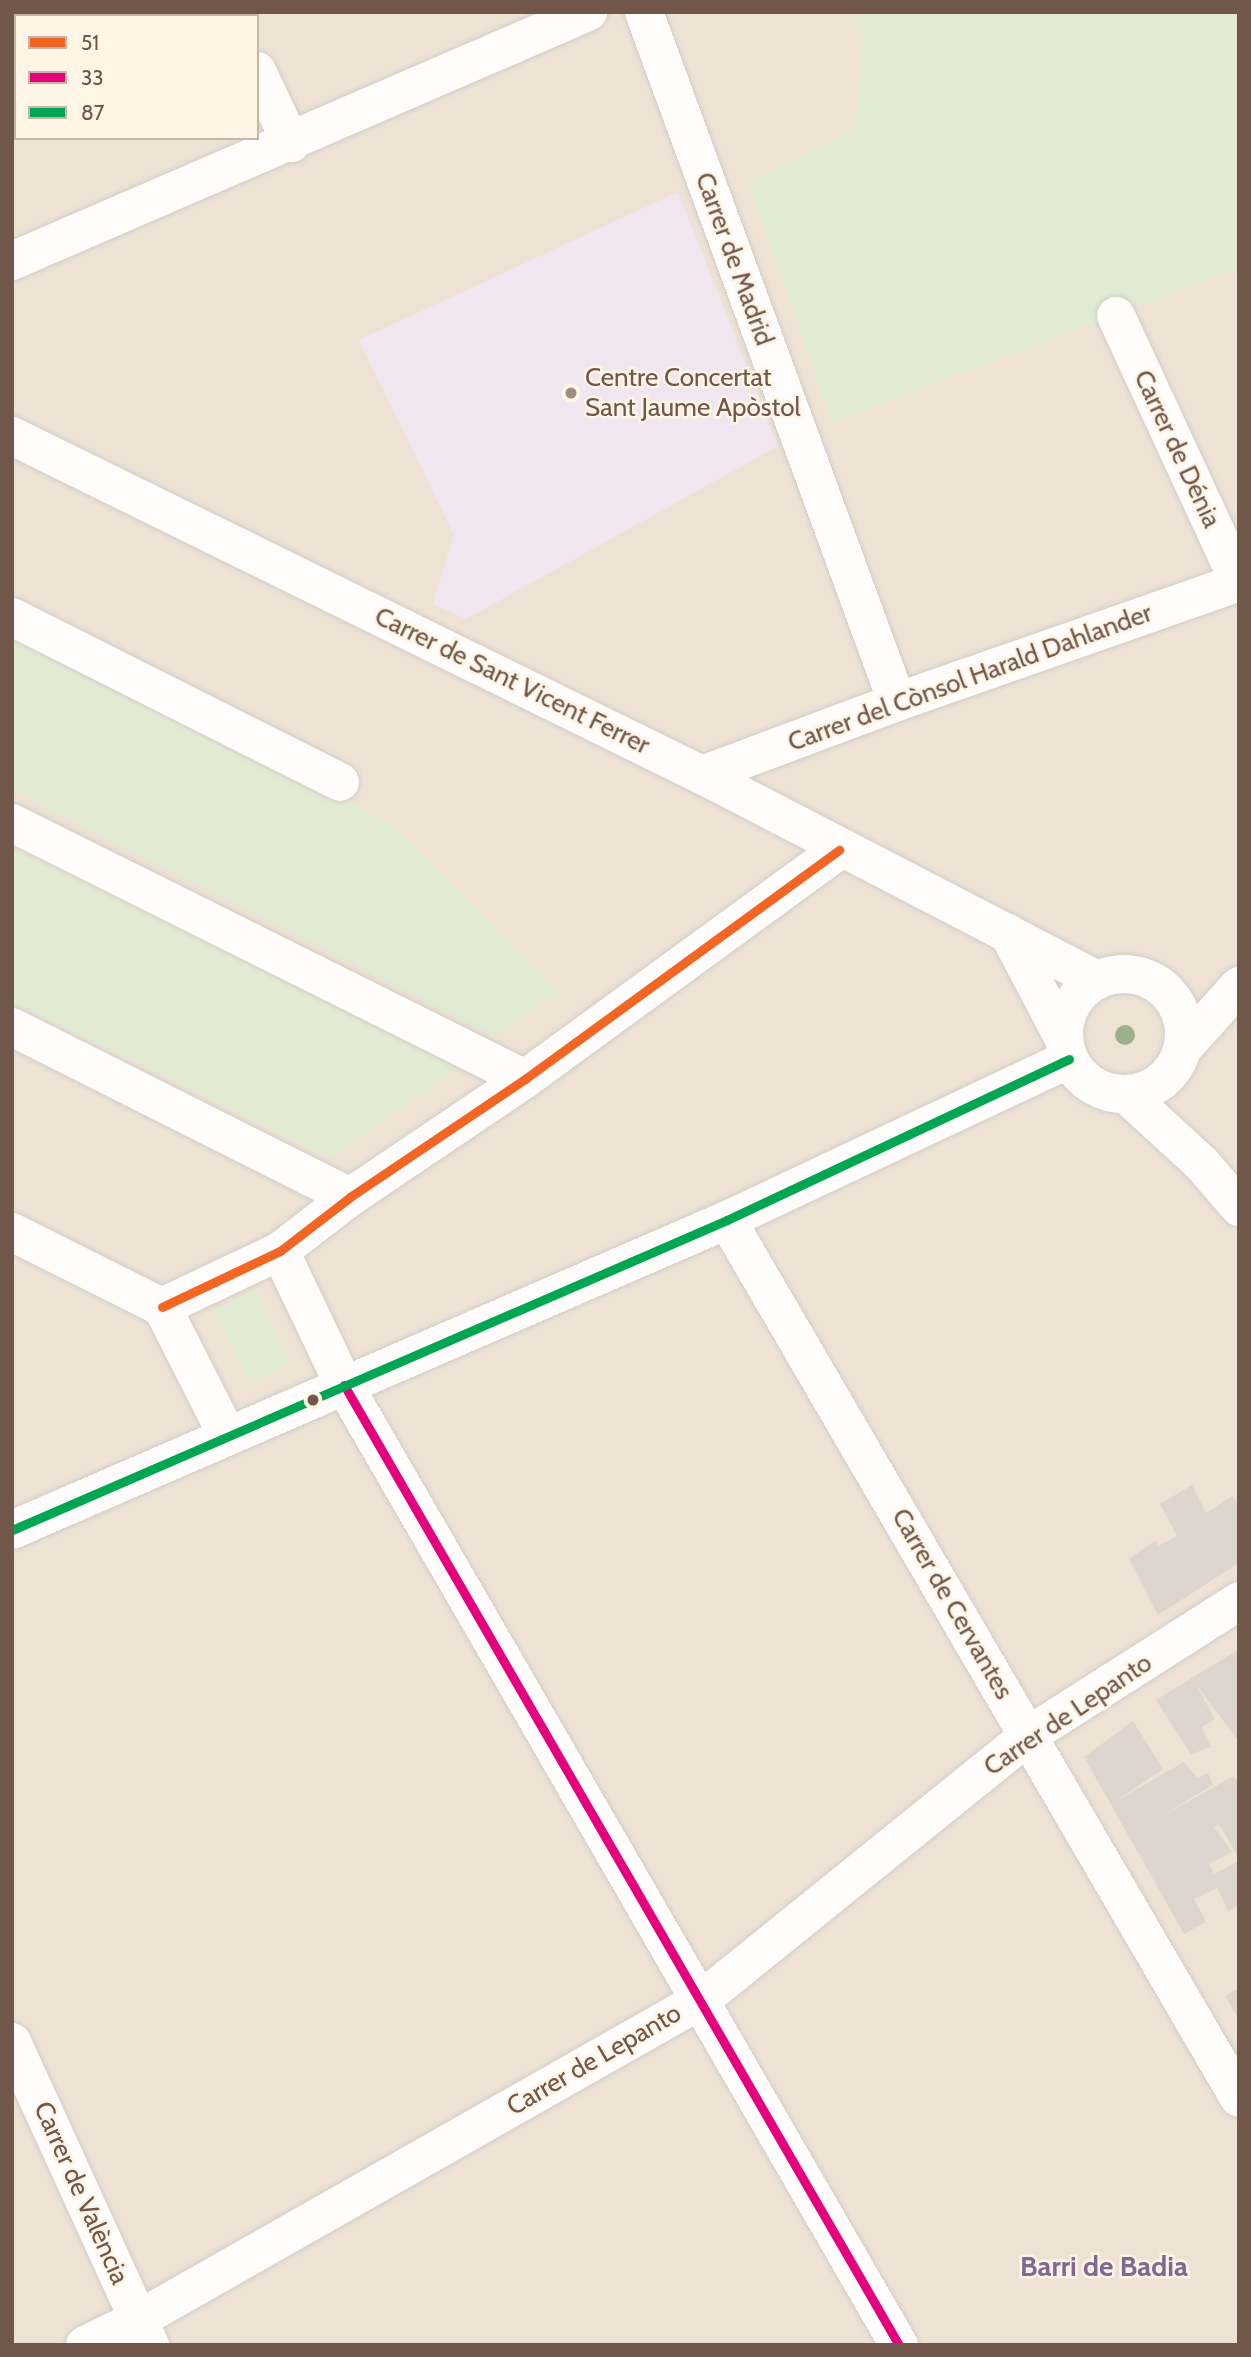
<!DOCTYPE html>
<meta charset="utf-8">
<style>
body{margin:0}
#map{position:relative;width:1251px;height:2357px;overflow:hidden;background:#f5efe8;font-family:Cabin,sans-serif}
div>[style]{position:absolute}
.residential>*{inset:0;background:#eee2d5}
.education>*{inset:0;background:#f1e6f0}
.green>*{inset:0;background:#e1ebd3;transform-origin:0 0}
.building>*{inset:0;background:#ded5ce}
.roads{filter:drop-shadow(0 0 2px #d3ccc6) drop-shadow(0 0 2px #d3ccc6)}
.minor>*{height:38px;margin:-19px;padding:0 19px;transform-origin:19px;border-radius:19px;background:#fefdfc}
.minor>.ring{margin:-19px;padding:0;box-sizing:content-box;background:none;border:38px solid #fefdfc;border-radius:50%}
.bus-1>*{height:9px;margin:-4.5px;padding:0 4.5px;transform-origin:4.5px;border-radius:4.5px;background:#f26522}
.bus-2>*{height:9px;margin:-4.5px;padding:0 4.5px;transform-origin:4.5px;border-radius:4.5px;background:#e5007d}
.bus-3>*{height:9px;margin:-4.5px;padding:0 4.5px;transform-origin:4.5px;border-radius:4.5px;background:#00a651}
.trees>*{width:20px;height:20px;margin:-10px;border-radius:50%;background:#9eaf8e}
.dots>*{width:19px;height:19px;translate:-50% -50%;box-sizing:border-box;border:4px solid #fef5e7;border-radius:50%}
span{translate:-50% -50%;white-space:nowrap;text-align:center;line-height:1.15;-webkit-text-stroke:5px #fef5e7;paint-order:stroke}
.street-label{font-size:26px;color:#70574a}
.poi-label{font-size:26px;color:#70574a}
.left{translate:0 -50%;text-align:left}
.neighbourhood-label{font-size:28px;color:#836694;font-weight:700}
.frame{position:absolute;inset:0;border:14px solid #70574a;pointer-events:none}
.legend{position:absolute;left:14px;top:14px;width:245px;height:126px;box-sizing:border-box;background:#fef5e7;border:2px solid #c5b6a8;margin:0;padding:9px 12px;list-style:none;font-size:21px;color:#70574a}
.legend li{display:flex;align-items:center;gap:14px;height:35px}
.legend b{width:35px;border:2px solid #c5b6a8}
</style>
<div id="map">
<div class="residential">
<div style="clip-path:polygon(evenodd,12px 12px,1239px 12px,1239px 2345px,12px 2345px,12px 12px,16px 16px,257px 16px,257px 138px,16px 138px,16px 16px)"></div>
</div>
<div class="education">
<div style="clip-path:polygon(678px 192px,778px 446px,466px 619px,433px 604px,454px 535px,359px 340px)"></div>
</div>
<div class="green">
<div style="clip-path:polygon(852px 12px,1239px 12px,1239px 268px,832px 422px,748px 182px,855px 129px,863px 35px)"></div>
<div style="clip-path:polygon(12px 632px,390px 823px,558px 992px,492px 1036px,12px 790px)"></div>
<div style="clip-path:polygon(12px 848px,463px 1065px,331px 1158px,12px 1002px)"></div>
<div style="left:255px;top:1289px;width:82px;height:47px;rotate:63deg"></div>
</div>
<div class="building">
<div style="clip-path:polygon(1192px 1485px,1206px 1513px,1233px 1496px,1239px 1506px,1239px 1563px,1158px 1615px,1129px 1559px,1156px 1540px,1158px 1546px,1177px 1536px,1160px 1504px)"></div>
<div style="clip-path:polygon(1239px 1649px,1239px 1742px,1195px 1683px,1215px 1719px,1202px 1727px,1211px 1747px,1191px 1754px,1156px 1700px)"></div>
<div style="clip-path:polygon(1133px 1721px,1163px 1769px,1116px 1801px,1184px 1762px,1197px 1778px,1208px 1773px,1213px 1785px,1155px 1820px,1234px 1776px,1239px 1785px,1239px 1858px,1219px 1824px,1214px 1827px,1232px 1852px,1209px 1864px,1214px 1874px,1239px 1861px,1239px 1905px,1228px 1911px,1217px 1888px,1194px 1899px,1206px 1922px,1184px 1934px,1084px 1757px)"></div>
<div style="clip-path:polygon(1239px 1988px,1239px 2020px,1225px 1996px)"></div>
</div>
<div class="roads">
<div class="minor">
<div style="left:230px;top:12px;width:4px;rotate:63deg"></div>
<div style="left:644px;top:12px;width:735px;rotate:69.86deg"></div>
<div style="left:257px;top:71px;width:80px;rotate:64.7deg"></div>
<div style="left:12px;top:261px;width:628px;rotate:-23.38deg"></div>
<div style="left:12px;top:436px;width:769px;rotate:26.17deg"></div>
<div style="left:702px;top:775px;width:445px;rotate:27.4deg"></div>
<div style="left:12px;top:617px;width:367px;rotate:26.7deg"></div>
<div style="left:702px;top:775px;width:208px;rotate:-20.5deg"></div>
<div style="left:897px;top:702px;width:362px;rotate:-19.3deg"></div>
<div style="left:1239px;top:582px;width:293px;rotate:-114.8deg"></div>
<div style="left:12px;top:823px;width:573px;rotate:26.52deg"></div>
<div style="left:1008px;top:933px;width:120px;rotate:62.2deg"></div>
<div class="ring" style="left:1064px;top:974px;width:82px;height:82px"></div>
<div style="left:12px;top:1027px;width:378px;rotate:26.7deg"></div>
<div style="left:1184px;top:1047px;width:82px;rotate:-48deg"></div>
<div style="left:1127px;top:1095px;width:102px;rotate:42.6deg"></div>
<div style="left:1202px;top:1164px;width:57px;rotate:49.3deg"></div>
<div style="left:727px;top:1220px;width:1016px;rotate:59.75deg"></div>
<div style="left:12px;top:1232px;width:168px;rotate:26.6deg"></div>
<div style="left:162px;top:1307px;width:144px;rotate:63.1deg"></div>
<div style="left:280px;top:1251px;width:148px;rotate:64.5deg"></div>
<div style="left:344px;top:1385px;width:1109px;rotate:59.97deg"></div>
<div style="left:162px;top:1307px;width:131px;rotate:-25.4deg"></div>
<div style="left:280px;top:1251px;width:88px;rotate:-37.6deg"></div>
<div style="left:350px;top:1197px;width:211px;rotate:-34deg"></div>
<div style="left:525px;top:1079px;width:389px;rotate:-36.1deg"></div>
<div style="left:12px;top:1530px;width:779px;rotate:-23.44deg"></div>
<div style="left:727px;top:1220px;width:378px;rotate:-25.2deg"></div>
<div style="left:12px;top:2042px;width:333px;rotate:65.5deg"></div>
<div style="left:85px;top:2345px;width:60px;rotate:-25.7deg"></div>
<div style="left:139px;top:2319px;width:646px;rotate:-29.58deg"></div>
<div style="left:701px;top:2000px;width:422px;rotate:-38.9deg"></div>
<div style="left:1029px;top:1735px;width:249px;rotate:-32.5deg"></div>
</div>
</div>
<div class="bus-1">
<div style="left:162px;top:1307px;width:131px;rotate:-25.4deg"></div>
<div style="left:280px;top:1251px;width:88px;rotate:-37.6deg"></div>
<div style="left:350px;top:1197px;width:211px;rotate:-34deg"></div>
<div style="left:525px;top:1079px;width:389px;rotate:-36.1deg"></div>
</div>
<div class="bus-2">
<div style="left:344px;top:1385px;width:1109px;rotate:59.97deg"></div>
</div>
<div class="bus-3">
<div style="left:12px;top:1530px;width:779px;rotate:-23.44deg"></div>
<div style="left:727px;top:1220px;width:378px;rotate:-25.2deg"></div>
</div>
<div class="trees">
<div style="left:1125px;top:1035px"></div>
</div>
<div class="dots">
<div style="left:571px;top:393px;background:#9f8c81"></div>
<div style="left:313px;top:1400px;background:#70574a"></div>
</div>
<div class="street-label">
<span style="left:734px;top:259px;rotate:70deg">Carrer de Madrid</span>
<span style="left:1177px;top:449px;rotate:65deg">Carrer de Dénia</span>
<span style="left:970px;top:678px;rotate:-20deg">Carrer del Cònsol Harald Dahlander</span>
<span style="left:512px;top:681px;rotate:26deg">Carrer de Sant Vicent Ferrer</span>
<span style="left:952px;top:1604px;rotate:60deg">Carrer de Cervantes</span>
<span style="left:1068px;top:1715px;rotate:-34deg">Carrer de Lepanto</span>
<span style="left:594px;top:2060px;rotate:-30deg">Carrer de Lepanto</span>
<span style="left:81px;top:2193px;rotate:66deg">Carrer de València</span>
</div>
<div class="poi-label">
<span class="left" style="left:585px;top:393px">Centre Concertat<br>Sant Jaume Apòstol</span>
</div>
<div class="neighbourhood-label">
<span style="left:1104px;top:2266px">Barri de Badia</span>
</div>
<div class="frame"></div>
<ul class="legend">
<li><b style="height:9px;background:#f26522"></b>51</li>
<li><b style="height:9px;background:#e5007d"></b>33</li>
<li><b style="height:9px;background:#00a651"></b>87</li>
</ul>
</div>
